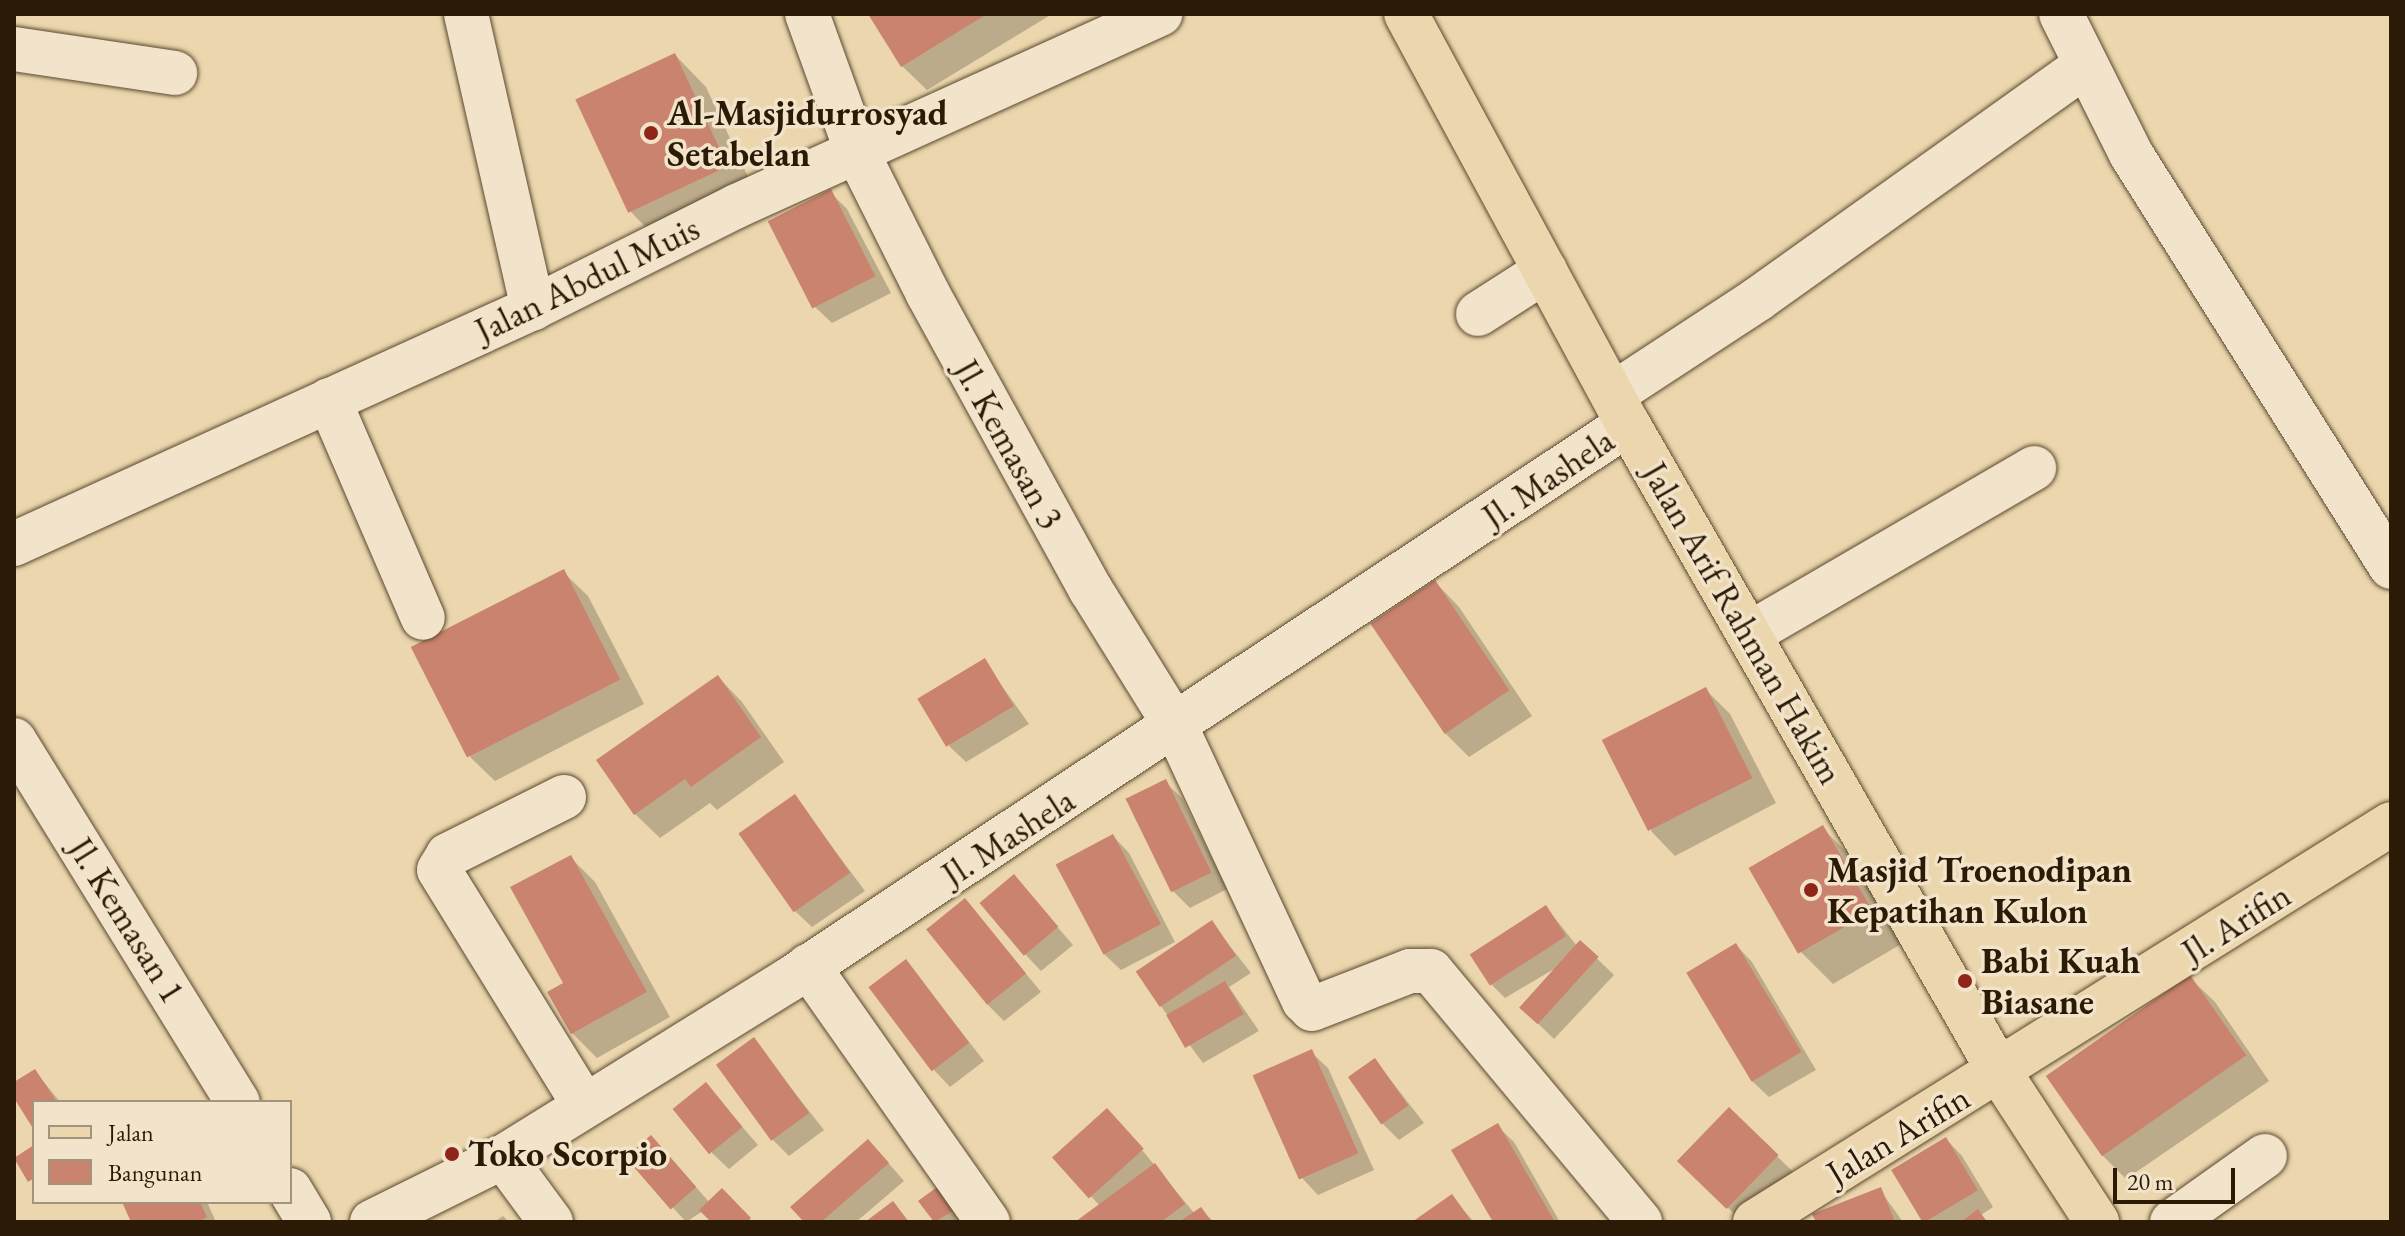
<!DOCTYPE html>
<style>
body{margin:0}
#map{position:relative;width:2405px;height:1236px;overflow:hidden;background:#ebd6ad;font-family:"EB Garamond",serif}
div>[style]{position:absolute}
.shadow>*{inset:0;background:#0003;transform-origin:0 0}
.building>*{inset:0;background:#ca836e;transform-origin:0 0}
.roads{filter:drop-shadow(0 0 2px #5b492f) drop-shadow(0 0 2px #5b492f)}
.minor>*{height:44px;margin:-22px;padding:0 22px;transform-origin:22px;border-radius:22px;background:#f2e4ca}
.major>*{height:44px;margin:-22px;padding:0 22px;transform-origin:22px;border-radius:22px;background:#ebd6ad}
.dots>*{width:22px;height:22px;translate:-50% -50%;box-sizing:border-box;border:4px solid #f2e4ca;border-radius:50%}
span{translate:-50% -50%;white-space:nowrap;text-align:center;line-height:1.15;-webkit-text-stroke:7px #f2e4ca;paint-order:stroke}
.poi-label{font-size:36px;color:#2b1a05;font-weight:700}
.left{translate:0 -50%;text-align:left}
.street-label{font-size:36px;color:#2b1a05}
.frame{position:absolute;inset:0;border:16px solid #2b1a05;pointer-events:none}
.legend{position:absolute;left:32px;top:1100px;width:260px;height:104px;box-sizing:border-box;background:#f2e4ca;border:2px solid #a2937b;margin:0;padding:10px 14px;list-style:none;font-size:24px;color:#2b1a05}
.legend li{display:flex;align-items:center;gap:16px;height:40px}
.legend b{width:40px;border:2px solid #a2937b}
.scale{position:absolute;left:2113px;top:1168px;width:122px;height:36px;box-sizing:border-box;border:4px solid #2b1a05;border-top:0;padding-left:10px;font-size:24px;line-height:28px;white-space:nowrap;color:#2b1a05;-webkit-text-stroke:6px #f2e4ca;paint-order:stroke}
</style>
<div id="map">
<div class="shadow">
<div style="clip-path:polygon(870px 14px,1052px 14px,927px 90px,902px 66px)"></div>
<div style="clip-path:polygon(675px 55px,706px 87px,758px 198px,661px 243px,630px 211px,578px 100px)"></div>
<div style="clip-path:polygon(830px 192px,847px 209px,891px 293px,832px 323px,815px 307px)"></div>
<div style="clip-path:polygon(563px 572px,588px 596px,644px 704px,495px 781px,470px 757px)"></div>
<div style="clip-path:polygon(1435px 582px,1459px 607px,1532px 716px,1469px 757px,1445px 733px)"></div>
<div style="clip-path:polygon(984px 661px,1029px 724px,966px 762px,949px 746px)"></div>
<div style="clip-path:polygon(718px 677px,742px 702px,784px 762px,717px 810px,710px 803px,660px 838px,635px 814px)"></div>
<div style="clip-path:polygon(1706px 690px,1730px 714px,1776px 803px,1675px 856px,1651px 831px)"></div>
<div style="clip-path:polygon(1165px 782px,1182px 798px,1227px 889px,1190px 908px,1173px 891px)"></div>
<div style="clip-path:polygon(795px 797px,865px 891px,812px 927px,795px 911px)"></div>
<div style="clip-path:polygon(1822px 828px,1854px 859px,1903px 943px,1833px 984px,1801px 952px)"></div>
<div style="clip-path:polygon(1113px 836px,1129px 853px,1175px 942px,1121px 970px,1104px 954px)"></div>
<div style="clip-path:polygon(570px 857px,595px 882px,670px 1017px,597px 1058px,572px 1033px,566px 984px)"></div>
<div style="clip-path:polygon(1014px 877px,1073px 945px,1041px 971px,1025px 954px)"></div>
<div style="clip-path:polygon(965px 900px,1041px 992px,1004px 1021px,988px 1005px)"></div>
<div style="clip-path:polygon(1546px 907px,1577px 946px,1580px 942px,1614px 975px,1554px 1039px,1521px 1007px,1554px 969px,1505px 998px,1489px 982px)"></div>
<div style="clip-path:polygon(1212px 923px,1251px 973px,1229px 987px,1259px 1031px,1203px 1063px,1160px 1005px)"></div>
<div style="clip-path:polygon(1736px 945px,1752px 962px,1816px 1070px,1769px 1097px,1752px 1081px)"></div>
<div style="clip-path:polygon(906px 961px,984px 1061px,950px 1087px,934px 1070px)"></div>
<div style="clip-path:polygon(2190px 978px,2215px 1002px,2269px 1081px,2126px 1179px,2101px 1154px)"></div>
<div style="clip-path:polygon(753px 1040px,824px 1130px,789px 1156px,772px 1139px)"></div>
<div style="clip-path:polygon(1311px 1052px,1328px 1068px,1374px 1170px,1318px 1195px,1302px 1178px,1256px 1077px)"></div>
<div style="clip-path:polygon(1375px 1060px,1424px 1123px,1399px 1140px,1383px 1124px)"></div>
<div style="clip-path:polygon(35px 1071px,60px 1102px,34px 1102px,34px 1126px,14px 1094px,14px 1085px)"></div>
<div style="clip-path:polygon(706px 1085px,758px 1145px,729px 1169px,712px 1153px)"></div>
<div style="left:1729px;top:1110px;width:91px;height:71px;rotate:44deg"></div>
<div style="clip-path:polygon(1497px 1126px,1514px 1142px,1560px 1222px,1495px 1222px)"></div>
<div style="clip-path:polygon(1123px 1127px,1195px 1214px,1201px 1210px,1214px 1222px,1079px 1222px,1100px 1206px,1055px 1157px)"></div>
<div style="clip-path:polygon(1946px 1139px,1962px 1156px,1993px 1207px,1981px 1215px,1988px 1222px,1924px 1222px,1893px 1170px)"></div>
<div style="clip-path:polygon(667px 1154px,710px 1203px,722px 1191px,752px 1222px,714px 1222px,703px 1211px,686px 1222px,628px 1158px)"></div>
<div style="clip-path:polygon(884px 1158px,904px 1181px,856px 1222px,806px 1222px)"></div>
<div style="clip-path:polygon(1880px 1190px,1903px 1222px,1818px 1222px)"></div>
<div style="clip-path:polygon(1452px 1197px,1474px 1222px,1415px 1222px)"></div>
<div style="clip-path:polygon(921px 1201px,968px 1215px,959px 1222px,937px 1222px)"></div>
<div style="clip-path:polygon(124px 1202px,207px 1202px,216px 1222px,134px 1222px)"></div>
<div style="clip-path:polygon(503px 1216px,509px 1222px,494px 1222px)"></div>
</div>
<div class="building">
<div style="clip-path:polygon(868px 14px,987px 14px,901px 67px)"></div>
<div style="left:675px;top:53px;width:125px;height:110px;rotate:65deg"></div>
<div style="left:831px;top:189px;width:98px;height:71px;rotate:63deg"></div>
<div style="left:564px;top:569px;width:124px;height:172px;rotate:63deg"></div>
<div style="left:1435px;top:580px;width:133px;height:78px;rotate:56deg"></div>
<div style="left:985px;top:658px;width:56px;height:79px;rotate:59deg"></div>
<div style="clip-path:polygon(718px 675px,761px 737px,691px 787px,685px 779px,634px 815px,596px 760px)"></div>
<div style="left:1706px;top:687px;width:102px;height:117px;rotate:63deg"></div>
<div style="left:1166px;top:779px;width:104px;height:45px;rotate:64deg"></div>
<div style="left:795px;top:794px;width:96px;height:69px;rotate:55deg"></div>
<div style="left:1823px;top:825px;width:99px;height:86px;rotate:60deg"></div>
<div style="left:1113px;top:834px;width:102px;height:65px;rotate:62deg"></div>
<div style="clip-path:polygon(571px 855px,647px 992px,571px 1034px,547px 992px,563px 983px,510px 887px)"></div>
<div style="left:1014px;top:874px;width:69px;height:45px;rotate:50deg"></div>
<div style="left:965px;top:898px;width:97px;height:50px;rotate:51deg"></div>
<div style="left:1546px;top:905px;width:37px;height:91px;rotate:57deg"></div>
<div style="left:1212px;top:920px;width:43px;height:92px;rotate:56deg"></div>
<div style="left:1580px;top:940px;width:25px;height:91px;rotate:42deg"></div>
<div style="left:1736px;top:943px;width:127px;height:58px;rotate:59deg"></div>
<div style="left:906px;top:959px;width:105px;height:47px;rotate:53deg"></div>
<div style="left:2190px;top:975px;width:98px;height:176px;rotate:55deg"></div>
<div style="left:1225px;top:981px;width:38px;height:68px;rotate:60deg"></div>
<div style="left:754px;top:1037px;width:94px;height:47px;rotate:54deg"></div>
<div style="left:1312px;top:1049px;width:114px;height:65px;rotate:66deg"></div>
<div style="left:1375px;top:1058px;width:58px;height:33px;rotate:55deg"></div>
<div style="clip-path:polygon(35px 1069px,57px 1102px,34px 1102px,34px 1130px,14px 1098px,14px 1082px)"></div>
<div style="left:706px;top:1082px;width:58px;height:43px;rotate:51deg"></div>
<div style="left:1729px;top:1107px;width:69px;height:75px;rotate:44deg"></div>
<div style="left:1107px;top:1108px;width:55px;height:74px;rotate:48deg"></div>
<div style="clip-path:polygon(1498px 1123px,1555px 1222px,1493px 1222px,1451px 1150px)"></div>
<div style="left:651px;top:1135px;width:69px;height:34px;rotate:49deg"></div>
<div style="left:1946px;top:1137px;width:62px;height:64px;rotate:59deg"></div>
<div style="clip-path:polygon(868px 1139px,889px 1163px,821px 1222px,804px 1222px,790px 1207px)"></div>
<div style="clip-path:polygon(34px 1145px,34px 1178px,28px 1182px,14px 1158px)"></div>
<div style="clip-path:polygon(1155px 1163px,1185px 1204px,1161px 1222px,1075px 1222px)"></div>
<div style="clip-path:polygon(944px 1182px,962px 1206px,934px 1222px,918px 1201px)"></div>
<div style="clip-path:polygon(1881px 1187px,1895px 1222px,1816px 1222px,1812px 1214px)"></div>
<div style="clip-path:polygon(722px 1188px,751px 1218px,747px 1222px,711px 1222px,699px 1210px)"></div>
<div style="clip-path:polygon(1452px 1194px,1472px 1222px,1412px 1222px)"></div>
<div style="clip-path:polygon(893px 1201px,909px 1222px,865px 1222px)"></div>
<div style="clip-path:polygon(122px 1202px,200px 1202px,207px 1217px,197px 1222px,131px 1222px)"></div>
<div style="clip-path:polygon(1201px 1207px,1212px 1222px,1179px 1222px)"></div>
<div style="clip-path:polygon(1978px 1209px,1987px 1222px,1961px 1222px)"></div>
</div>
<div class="roads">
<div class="minor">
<div style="left:466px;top:14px;width:302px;rotate:77.2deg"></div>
<div style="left:807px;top:14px;width:147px;rotate:70.1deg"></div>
<div style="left:857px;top:152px;width:159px;rotate:63.4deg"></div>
<div style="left:928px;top:294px;width:338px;rotate:61.2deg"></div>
<div style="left:1091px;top:590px;width:161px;rotate:58.2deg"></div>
<div style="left:1176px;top:727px;width:302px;rotate:65deg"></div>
<div style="left:1304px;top:1001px;width:11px;rotate:45deg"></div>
<div style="left:1312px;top:1009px;width:105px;rotate:-21.2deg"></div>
<div style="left:1410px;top:971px;width:21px"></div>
<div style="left:1431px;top:971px;width:327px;rotate:50.2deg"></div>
<div style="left:2061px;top:14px;width:157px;rotate:63.4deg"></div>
<div style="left:2131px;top:154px;width:488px;rotate:57.8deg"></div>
<div style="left:14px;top:49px;width:163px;rotate:8.5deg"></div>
<div style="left:1478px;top:314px;width:80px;rotate:-32.7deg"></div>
<div style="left:1613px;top:394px;width:173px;rotate:-33.2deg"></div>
<div style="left:1758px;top:299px;width:399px;rotate:-35.5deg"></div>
<div style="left:329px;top:400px;width:237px;rotate:66.7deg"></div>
<div style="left:14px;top:544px;width:570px;rotate:-24.45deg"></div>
<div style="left:533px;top:308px;width:228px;rotate:-26.6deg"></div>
<div style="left:737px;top:206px;width:465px;rotate:-24.4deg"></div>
<div style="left:1749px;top:634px;width:330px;rotate:-30.2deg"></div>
<div style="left:14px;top:740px;width:426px;rotate:58.3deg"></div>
<div style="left:564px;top:797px;width:130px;rotate:153.4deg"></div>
<div style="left:448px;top:855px;width:17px;rotate:121deg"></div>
<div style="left:439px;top:870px;width:276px;rotate:58.3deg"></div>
<div style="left:808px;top:966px;width:313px;rotate:54.9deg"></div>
<div style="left:503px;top:1157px;width:81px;rotate:53.6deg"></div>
<div style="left:290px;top:1190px;width:37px;rotate:59deg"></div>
<div style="left:372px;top:1222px;width:146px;rotate:-26.4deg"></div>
<div style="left:503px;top:1157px;width:338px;rotate:-31.8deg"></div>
<div style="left:790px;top:979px;width:1005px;rotate:-33.52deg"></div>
<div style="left:2172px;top:1222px;width:114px;rotate:-35.4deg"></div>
</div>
<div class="major">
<div style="left:1406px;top:14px;width:466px;rotate:61.6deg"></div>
<div style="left:1628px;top:424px;width:748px;rotate:60.18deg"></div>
<div style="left:2000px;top:1073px;width:178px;rotate:56.9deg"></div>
<div style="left:1755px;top:1222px;width:750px;rotate:-32.04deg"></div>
</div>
</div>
<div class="dots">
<div style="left:651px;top:133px;background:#8f2418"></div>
<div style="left:1811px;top:890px;background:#8f2418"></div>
<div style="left:1965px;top:981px;background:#8f2418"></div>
<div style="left:452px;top:1154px;background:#8f2418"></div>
</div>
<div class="poi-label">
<span class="left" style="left:667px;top:133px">Al-Masjidurrosyad<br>Setabelan</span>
<span class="left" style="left:1827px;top:890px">Masjid Troenodipan<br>Kepatihan Kulon</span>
<span class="left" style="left:1981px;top:981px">Babi Kuah<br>Biasane</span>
<span class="left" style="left:468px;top:1154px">Toko Scorpio</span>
</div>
<div class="street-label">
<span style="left:587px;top:279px;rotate:-26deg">Jalan Abdul Muis</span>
<span style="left:1009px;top:444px;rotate:61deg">Jl. Kemasan 3</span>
<span style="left:1548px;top:478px;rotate:-34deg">Jl. Mashela</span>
<span style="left:1743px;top:623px;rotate:60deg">Jalan Arif Rahman Hakim</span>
<span style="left:1008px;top:837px;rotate:-33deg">Jl. Mashela</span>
<span style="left:127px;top:920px;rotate:58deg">Jl. Kemasan 1</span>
<span style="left:2236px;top:923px;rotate:-32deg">Jl. Arifin</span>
<span style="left:1898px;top:1135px;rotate:-31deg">Jalan Arifin</span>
</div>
<div class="frame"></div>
<ul class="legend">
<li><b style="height:10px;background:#ebd6ad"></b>Jalan</li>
<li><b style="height:22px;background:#ca836e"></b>Bangunan</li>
</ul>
<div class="scale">20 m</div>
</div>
